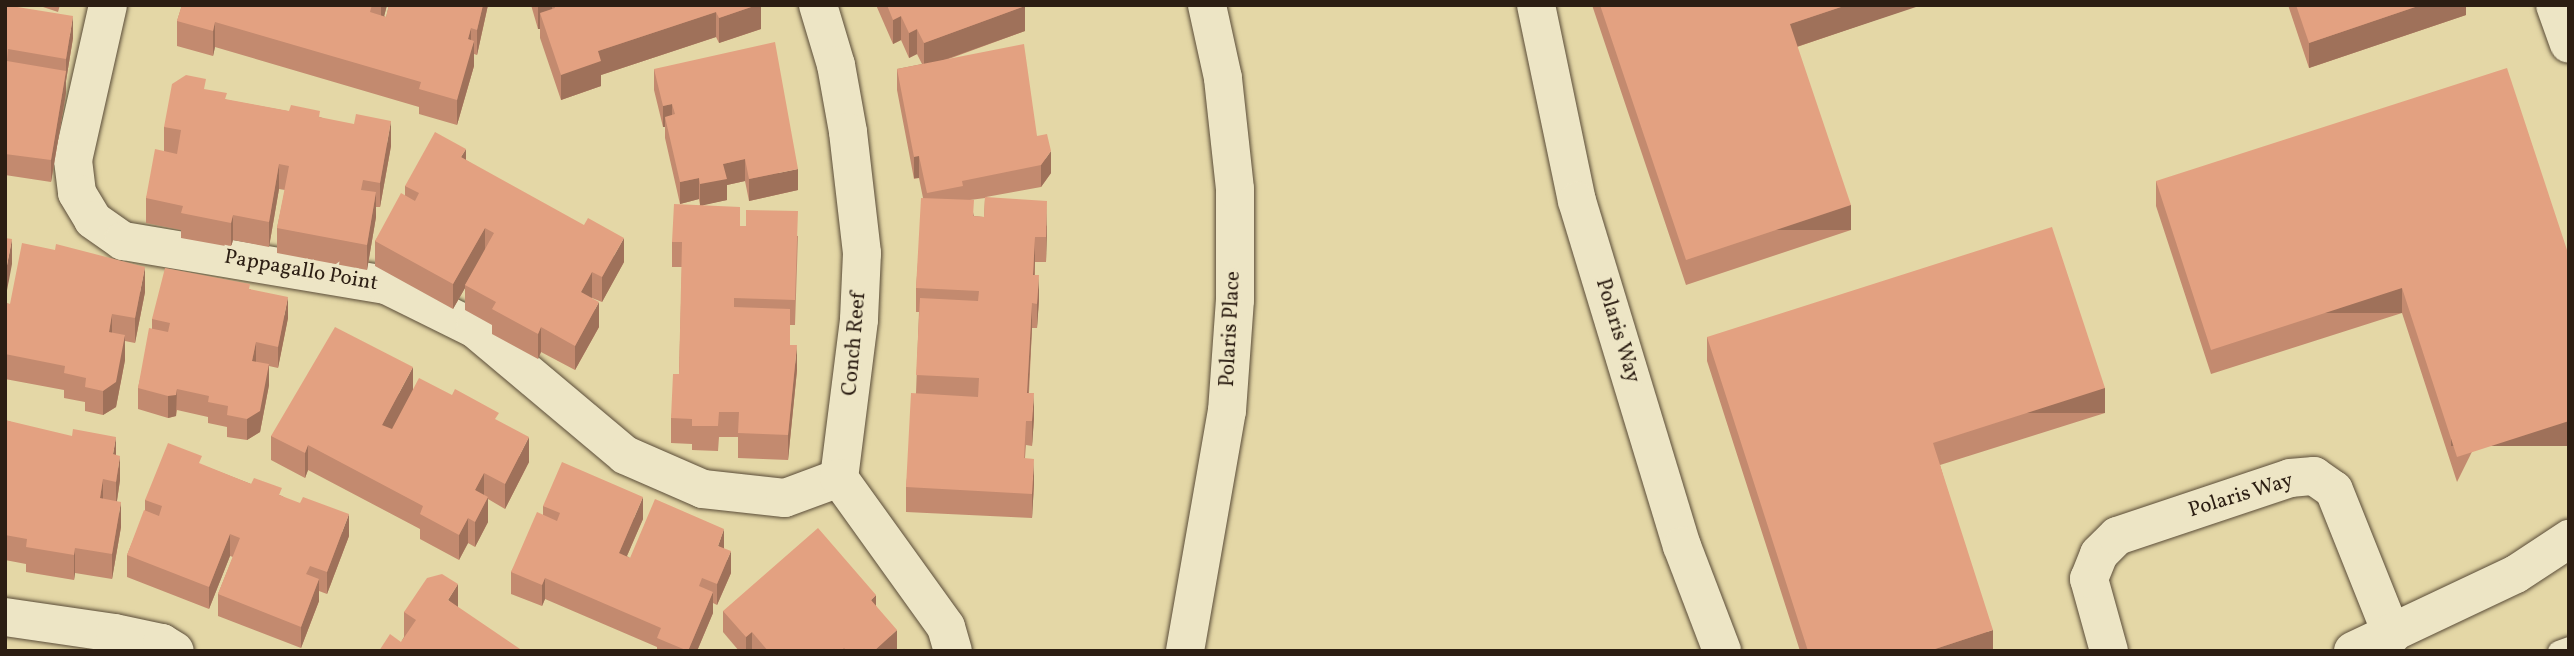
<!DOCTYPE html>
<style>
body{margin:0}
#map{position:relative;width:2574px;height:656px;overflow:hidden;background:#e4d7a6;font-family:Vollkorn,serif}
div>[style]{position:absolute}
.roads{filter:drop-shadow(0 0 2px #5a4c38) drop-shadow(0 0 2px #5a4c38)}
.service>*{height:21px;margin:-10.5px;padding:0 10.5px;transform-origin:10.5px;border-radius:10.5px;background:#ede5c5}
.minor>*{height:38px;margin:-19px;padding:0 19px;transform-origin:19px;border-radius:19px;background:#ede5c5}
.wall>*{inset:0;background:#c38a6f}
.shaded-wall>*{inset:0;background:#9f715a;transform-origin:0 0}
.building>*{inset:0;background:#e3a181}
span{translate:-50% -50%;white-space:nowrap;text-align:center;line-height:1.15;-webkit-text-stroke:6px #ede5c5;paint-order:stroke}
.street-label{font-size:21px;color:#2c1e13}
.frame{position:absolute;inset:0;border:7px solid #2c1e13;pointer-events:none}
</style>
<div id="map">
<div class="roads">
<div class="service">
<div style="left:2558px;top:651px;width:12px;rotate:-20deg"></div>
</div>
<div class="minor">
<div style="left:108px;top:5px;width:159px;rotate:102.7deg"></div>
<div style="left:73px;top:160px;width:33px;rotate:83deg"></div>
<div style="left:77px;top:193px;width:31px;rotate:59deg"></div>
<div style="left:93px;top:220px;width:37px;rotate:35deg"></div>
<div style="left:123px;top:241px;width:267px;rotate:9.5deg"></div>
<div style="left:386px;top:285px;width:99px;rotate:26.3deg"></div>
<div style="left:475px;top:329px;width:196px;rotate:40deg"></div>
<div style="left:625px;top:455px;width:85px;rotate:23.6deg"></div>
<div style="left:703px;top:489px;width:82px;rotate:6.3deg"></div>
<div style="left:785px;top:498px;width:58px;rotate:-20.3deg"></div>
<div style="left:818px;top:5px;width:63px;rotate:73.3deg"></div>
<div style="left:836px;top:65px;width:68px;rotate:79.8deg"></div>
<div style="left:848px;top:132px;width:122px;rotate:83.4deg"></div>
<div style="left:862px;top:253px;width:67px;rotate:92.6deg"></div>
<div style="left:859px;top:320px;width:159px;rotate:97.2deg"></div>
<div style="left:839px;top:478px;width:183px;rotate:54.3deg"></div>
<div style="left:946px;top:627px;width:25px;rotate:74deg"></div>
<div style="left:1536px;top:5px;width:200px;rotate:78.2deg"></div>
<div style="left:1577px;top:201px;width:361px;rotate:73.1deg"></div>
<div style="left:1682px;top:546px;width:112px;rotate:69.1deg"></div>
<div style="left:2555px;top:5px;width:41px;rotate:70.3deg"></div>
<div style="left:5px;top:617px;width:111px;rotate:8.3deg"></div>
<div style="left:115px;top:633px;width:48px;rotate:12deg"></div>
<div style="left:162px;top:643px;width:15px;rotate:32deg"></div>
<div style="left:1185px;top:651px;width:244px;rotate:-80.1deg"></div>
<div style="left:1227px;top:411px;width:111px;rotate:-85.9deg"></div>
<div style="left:1235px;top:300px;width:111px;rotate:-90deg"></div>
<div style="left:1235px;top:189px;width:112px;rotate:-96.2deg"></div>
<div style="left:1223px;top:78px;width:75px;rotate:-102.4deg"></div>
<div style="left:2109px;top:651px;width:75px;rotate:-105.5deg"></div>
<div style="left:2089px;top:579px;width:27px;rotate:-68deg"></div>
<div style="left:2099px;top:554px;width:25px;rotate:-45deg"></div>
<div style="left:2117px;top:536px;width:182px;rotate:-18.5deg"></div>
<div style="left:2290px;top:478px;width:24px;rotate:-5deg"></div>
<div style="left:2314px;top:476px;width:24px;rotate:35deg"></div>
<div style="left:2334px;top:490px;width:156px;rotate:68.2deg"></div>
<div style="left:2353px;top:651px;width:180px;rotate:-25.3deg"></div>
<div style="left:2516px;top:574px;width:64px;rotate:-33.4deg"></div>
</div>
</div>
<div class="wall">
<div style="clip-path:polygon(5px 5px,73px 38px,66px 81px,66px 93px,51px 182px,5px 175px)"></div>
<div style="clip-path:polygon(37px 5px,60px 5px,58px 12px)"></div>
<div style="clip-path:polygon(182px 5px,387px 5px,384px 16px,386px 17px,389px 5px,488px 5px,477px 55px,474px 54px,474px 66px,457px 125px,419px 114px,419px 107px,215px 47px,213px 56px,177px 46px,177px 21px)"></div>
<div style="clip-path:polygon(531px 5px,761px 5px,761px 29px,719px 43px,716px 37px,601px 75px,601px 86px,561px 100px,540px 38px,540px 29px,538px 29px)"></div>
<div style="clip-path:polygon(evenodd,876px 5px,1025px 5px,1025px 31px,946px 60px,1037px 136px,1051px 173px,1041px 187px,986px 197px,1047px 226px,1046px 262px,1035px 262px,1035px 275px,1039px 300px,1037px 328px,1032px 328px,1029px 393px,1034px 418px,1032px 446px,1026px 445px,1025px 458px,1034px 484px,1032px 518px,906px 512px,906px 487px,916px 393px,919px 312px,916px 312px,916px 288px,923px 198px,919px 178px,914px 179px,897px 90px,897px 69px,922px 64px,917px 54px,909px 58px,901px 40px,893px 44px,876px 5px,985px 198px,984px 217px,974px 216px,970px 200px,985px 198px)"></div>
<div style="clip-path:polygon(1592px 5px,1919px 5px,1797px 47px,1851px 230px,1686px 285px)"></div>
<div style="clip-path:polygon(2288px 5px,2466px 5px,2466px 15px,2309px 68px)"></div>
<div style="clip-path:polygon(654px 69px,798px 190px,749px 201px,745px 181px,727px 185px,727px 200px,702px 205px,740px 226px,798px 236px,795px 325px,790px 325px,790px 345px,797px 370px,788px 460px,738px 458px,738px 437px,719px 437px,718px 451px,692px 450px,692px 444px,671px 443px,671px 418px,679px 374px,682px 267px,672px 267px,672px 242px,700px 205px,699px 199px,680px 204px,665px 138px,665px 127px,663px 127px,654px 90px)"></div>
<div style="clip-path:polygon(206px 90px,227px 100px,320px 117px,391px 146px,380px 207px,376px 207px,376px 217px,367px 270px,277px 253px,277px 228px,285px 190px,279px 189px,269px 247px,233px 240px,231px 247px,181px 238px,181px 230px,146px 223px,146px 198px,164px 151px,164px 127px)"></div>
<div style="clip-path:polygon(466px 160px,624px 262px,602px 302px,592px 298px,599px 327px,575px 370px,541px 352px,538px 359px,492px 334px,492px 325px,465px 310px,465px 288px,453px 309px,375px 266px,375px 241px,405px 196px,405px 186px)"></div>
<div style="clip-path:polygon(2156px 181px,2569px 256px,2457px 482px,2402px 313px,2211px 374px,2156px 206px)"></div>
<div style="clip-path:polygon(250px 289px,288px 318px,278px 368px,269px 366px,269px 385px,260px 432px,247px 440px,227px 437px,227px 427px,208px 423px,208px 417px,177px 410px,176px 416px,168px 418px,138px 409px,138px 388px,152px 329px,152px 319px)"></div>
<div style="clip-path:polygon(145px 292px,135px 343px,125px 341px,125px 360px,116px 407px,103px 415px,85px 411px,85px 402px,64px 398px,64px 390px,5px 379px,5px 303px,10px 304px)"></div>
<div style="clip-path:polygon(1707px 337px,2105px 413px,1940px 465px,1993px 651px,1800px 651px,1707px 361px)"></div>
<div style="clip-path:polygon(413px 389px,529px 462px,505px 509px,488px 499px,488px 522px,475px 547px,468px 543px,459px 560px,420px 539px,420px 529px,308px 470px,305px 478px,271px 460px,271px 436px)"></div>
<div style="clip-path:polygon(5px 420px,116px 455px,120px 480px,117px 501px,121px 527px,112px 579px,75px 573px,74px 580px,26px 572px,26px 564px,5px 560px)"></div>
<div style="clip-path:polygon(202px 465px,282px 496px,349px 536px,327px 594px,319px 591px,319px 601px,301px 648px,218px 616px,218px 594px,233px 557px,230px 556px,209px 609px,127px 577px,127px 555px,145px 511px,145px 500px)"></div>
<div style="clip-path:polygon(543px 506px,643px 519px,627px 556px,630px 558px,724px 548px,731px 573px,717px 605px,713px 603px,713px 613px,697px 651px,657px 651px,657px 647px,545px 599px,542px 606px,511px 594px,511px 572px,543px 515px)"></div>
<div style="clip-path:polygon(458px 584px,401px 642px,404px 637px,404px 612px)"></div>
<div style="clip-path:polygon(876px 606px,897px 651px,739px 651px,723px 632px,723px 611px)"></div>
</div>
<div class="shaded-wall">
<div style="clip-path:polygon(381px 5px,387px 5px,381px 29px)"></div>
<div style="clip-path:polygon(483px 5px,488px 5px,477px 55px,477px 30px)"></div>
<div style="clip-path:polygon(538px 5px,552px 5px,552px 25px,540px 13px,540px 29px,538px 29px)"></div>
<div style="clip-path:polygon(757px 5px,761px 5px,761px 29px,719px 43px,719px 18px)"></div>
<div style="clip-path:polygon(1847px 5px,1919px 6px,1790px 49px,1790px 24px)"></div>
<div style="clip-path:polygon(2421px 5px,2466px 5px,2466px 15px,2309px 68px,2309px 43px)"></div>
<div style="clip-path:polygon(1025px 6px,1025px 31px,924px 67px,924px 43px)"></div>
<div style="clip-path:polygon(716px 12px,716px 37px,601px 75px,601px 86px,561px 100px,561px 75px,598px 51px)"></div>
<div style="clip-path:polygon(73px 16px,73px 38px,66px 81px,66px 93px,51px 182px,51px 160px,66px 71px,66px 59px)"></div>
<div style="clip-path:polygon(901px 16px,901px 40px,893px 44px,893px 20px)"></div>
<div style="clip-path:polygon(215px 22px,215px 47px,213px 56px,213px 31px)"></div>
<div style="clip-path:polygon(471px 28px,471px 50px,474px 41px,474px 66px,457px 125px,457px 100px,468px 39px)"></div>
<div style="clip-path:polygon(917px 29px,917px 54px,909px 58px,909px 33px)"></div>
<div style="clip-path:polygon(672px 104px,672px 125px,665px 117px,665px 127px,663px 127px,663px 106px)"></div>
<div style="clip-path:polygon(391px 121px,391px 146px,380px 207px,380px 183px)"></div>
<div style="clip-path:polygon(466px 149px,466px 174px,461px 157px)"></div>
<div style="clip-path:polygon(1051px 151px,1051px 173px,1041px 187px,1041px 165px)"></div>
<div style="left:919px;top:156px;width:22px;height:5px;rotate:90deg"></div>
<div style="clip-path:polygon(745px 159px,745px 181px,727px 185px,727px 200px,700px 206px,700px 184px,723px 164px)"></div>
<div style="clip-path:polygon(279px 164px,279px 189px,269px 247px,269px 222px)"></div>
<div style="clip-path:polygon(798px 169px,798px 190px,749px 201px,749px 179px)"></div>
<div style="clip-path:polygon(699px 178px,699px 199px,680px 204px,680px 182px)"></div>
<div style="clip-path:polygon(376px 192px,376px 217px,367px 270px,367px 245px)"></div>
<div style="clip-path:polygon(1047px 201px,1047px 226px,1046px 262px,1046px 237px)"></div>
<div style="left:1851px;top:205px;width:25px;height:174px;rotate:90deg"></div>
<div style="clip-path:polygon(233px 215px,233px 240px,231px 247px,231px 223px)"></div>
<div style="clip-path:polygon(485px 228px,485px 252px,465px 285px,465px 288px,453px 309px,453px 284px)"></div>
<div style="clip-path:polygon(1035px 237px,1035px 262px,1033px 300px,1033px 275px)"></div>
<div style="clip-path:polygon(624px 238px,624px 262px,602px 302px,602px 277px)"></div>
<div style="clip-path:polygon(12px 239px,12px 264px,5px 301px,5px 276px)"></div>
<div style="clip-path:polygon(145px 267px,145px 292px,135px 343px,135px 318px)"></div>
<div style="clip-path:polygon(592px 272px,592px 297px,581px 317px,581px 292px)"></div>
<div style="clip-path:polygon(1039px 275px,1039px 300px,1037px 328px,1037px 304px)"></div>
<div style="left:2402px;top:288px;width:25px;height:201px;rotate:90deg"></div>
<div style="clip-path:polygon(288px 297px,288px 318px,278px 368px,278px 347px)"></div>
<div style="clip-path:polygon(599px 302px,599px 327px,575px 370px,575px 346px)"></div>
<div style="clip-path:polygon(1032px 303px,1032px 328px,1027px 417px,1027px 393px)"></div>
<div style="clip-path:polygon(112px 314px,112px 339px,109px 332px)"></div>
<div style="clip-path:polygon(541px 327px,541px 352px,538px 359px,538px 334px)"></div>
<div style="clip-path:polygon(125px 335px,125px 360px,116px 407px,103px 415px,103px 391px)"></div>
<div style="clip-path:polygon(256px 342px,256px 364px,252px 361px)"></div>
<div style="clip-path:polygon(797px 345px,797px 370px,788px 460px,788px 435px)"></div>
<div style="clip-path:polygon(269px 364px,269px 385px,260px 432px,247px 440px,247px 419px)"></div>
<div style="clip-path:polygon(413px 367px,413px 392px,382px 449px,382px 425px)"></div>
<div style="left:2105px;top:388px;width:25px;height:181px;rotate:90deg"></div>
<div style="clip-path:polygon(177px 389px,176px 416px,168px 418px,168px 396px)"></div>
<div style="clip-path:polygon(1034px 393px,1034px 418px,1032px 446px,1032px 421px)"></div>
<div style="left:2569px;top:421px;width:25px;height:118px;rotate:90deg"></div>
<div style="clip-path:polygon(116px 437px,116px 462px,113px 454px)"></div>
<div style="clip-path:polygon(529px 437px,529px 462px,505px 509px,505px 484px)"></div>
<div style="clip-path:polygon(308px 445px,308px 470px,305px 478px,305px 453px)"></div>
<div style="clip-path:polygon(120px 456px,120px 480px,116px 507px,116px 482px)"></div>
<div style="clip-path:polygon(1034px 459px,1034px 484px,1032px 518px,1032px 494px)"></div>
<div style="clip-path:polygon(484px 473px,484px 497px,475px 490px)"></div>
<div style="clip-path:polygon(103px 479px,103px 504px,100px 498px)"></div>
<div style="clip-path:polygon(488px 497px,488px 522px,475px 547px,475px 522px)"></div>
<div style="clip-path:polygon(643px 497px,643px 519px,619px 574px,619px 553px)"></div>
<div style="clip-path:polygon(121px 502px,121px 527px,112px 579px,112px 554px)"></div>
<div style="clip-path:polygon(349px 514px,349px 536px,327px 594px,327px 572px)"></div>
<div style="clip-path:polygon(468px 518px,468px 543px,459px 560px,459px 535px)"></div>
<div style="clip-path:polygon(724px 529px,724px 550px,718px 546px)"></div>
<div style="clip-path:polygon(230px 534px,230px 556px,209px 609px,209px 587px)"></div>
<div style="clip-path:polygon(75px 548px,75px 573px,74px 580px,74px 555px)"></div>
<div style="clip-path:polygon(731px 551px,731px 573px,717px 605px,717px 584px)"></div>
<div style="clip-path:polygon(545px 578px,545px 599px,542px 606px,542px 585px)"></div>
<div style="clip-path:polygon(319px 579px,319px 601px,301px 648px,301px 627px)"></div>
<div style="clip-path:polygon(458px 584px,458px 609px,448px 600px)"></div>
<div style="clip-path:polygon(713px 592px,713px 613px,697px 651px,688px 651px)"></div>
<div style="clip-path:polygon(876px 595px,876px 617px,871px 600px)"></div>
<div style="clip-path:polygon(897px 630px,897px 651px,874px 651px)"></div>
<div style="clip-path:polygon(1993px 630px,1993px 651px,1929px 651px)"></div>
<div style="clip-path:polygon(752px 632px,752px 651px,746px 651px,746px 637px)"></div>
</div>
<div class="building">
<div style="clip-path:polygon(5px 5px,73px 16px,66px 59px,8px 49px,7px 61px,66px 71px,51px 160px,5px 154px)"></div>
<div style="clip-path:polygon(182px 5px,372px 5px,370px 12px,386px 17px,389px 5px,483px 5px,477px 30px,471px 28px,468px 39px,474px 41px,457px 100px,419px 89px,421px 82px,215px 22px,213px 31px,177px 21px)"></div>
<div style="clip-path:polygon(554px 5px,757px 5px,719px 18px,716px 12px,598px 51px,601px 61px,561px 75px,540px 13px,555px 8px)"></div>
<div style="clip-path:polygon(887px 5px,1025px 5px,1025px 6px,924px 43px,917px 29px,909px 33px,901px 16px,893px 20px)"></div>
<div style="clip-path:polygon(1600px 5px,1847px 5px,1790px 24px,1851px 205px,1686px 260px)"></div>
<div style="clip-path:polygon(2296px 5px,2421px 5px,2309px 43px)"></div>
<div style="clip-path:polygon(775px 42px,798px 169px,749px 179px,745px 159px,723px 164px,727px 179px,700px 184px,699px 178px,680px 182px,665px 117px,675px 114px,672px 104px,663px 106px,654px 69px)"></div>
<div style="clip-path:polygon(1024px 44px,1037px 136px,1047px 134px,1051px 151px,1041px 165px,962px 181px,963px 186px,927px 193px,919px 156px,914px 157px,897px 69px)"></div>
<div style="clip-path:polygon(2507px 68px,2569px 256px,2569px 421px,2457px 457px,2402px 288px,2211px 350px,2156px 181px)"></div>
<div style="clip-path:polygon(186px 75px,206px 79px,204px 89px,227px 93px,225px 99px,289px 111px,291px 105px,320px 111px,319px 117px,354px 124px,356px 114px,391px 121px,380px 183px,363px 180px,361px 190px,376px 192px,367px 245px,277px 228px,289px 166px,279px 164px,269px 222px,233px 215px,231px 223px,181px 213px,183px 206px,146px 198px,155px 149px,177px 154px,181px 130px,164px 127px,172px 84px)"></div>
<div style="clip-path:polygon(435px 132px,466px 149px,461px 157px,584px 225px,588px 218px,624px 238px,602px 277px,592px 272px,581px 292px,599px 302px,575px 346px,541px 327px,538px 334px,492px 309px,496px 302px,465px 285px,494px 233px,485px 228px,453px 284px,375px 241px,401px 193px,415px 201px,419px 193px,405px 186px)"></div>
<div style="clip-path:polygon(985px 197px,1047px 201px,1046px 237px,1035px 237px,1033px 275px,1039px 275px,1037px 304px,1032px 303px,1027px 393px,1034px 393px,1032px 421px,1026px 421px,1024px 458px,1034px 459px,1032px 494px,906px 487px,911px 393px,978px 397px,979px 378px,916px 375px,920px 298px,978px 301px,979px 291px,916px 288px,921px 198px,974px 200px,973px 216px,984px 217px)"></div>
<div style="clip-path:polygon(674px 204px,740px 207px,740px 226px,746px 226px,746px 210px,798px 211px,795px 300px,734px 298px,734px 307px,790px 309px,790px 345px,797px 345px,788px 435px,738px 433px,739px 412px,719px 412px,718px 426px,692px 426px,692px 419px,671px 418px,673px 374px,679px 374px,682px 242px,672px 242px)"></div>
<div style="clip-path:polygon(2052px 227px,2105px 388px,1933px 443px,1993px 630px,1929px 651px,1808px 651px,1707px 337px)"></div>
<div style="clip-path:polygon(5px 238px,12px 239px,5px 276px)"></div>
<div style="clip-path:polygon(22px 243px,55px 250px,56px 244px,145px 267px,135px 318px,112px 314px,109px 332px,125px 335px,116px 382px,103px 391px,85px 387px,86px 378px,64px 373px,65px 366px,5px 354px,5px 303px,10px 304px)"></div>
<div style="clip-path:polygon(165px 268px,250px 284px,249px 289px,288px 297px,278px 347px,256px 342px,252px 361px,269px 364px,260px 411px,247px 419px,227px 415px,228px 406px,208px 402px,209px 396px,177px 389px,176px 395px,168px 396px,138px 388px,149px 328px,168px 332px,170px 323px,152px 319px)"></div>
<div style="clip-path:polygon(335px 327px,413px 367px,382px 425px,392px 429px,419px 378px,452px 395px,455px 389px,499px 413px,495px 419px,529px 437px,505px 484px,484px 473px,475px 490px,488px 497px,475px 522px,468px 518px,459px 535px,420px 514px,423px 506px,308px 445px,305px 453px,271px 436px)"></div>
<div style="clip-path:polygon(5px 420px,72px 436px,73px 429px,116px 437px,113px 454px,120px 456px,116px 482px,103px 479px,100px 498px,121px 502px,112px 554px,75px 548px,74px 555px,26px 547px,27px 539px,5px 535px)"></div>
<div style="clip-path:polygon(168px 443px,202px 456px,199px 463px,251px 484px,254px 478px,282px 488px,279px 495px,300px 503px,303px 497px,349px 514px,327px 572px,310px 566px,306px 574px,319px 579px,301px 627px,218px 594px,240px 538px,230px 534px,209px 587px,127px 555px,144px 510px,159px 516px,162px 506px,145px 500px)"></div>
<div style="clip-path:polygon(562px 462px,643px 497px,619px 553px,630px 558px,655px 499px,724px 529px,718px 546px,731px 551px,717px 584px,702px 578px,699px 586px,713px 592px,688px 651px,657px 638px,661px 628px,545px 578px,542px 585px,511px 572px,537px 512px,557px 521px,560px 513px,543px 506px)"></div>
<div style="clip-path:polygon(818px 528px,876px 595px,871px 600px,897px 630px,874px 651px,847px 651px,844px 648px,841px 651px,768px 651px,752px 632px,746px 637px,723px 611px)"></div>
<div style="clip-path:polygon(442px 574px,458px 584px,448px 600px,523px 651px,379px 651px,390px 634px,401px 642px,416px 620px,404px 612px,427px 578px)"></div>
</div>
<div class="street-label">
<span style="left:301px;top:271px;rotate:10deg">Pappagallo Point</span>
<span style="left:1231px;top:329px;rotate:-87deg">Polaris Place</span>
<span style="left:1617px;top:331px;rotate:73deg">Polaris Way</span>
<span style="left:855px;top:344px;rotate:-85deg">Conch Reef</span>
<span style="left:2241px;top:496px;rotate:-17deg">Polaris Way</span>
</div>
<div class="frame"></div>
</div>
